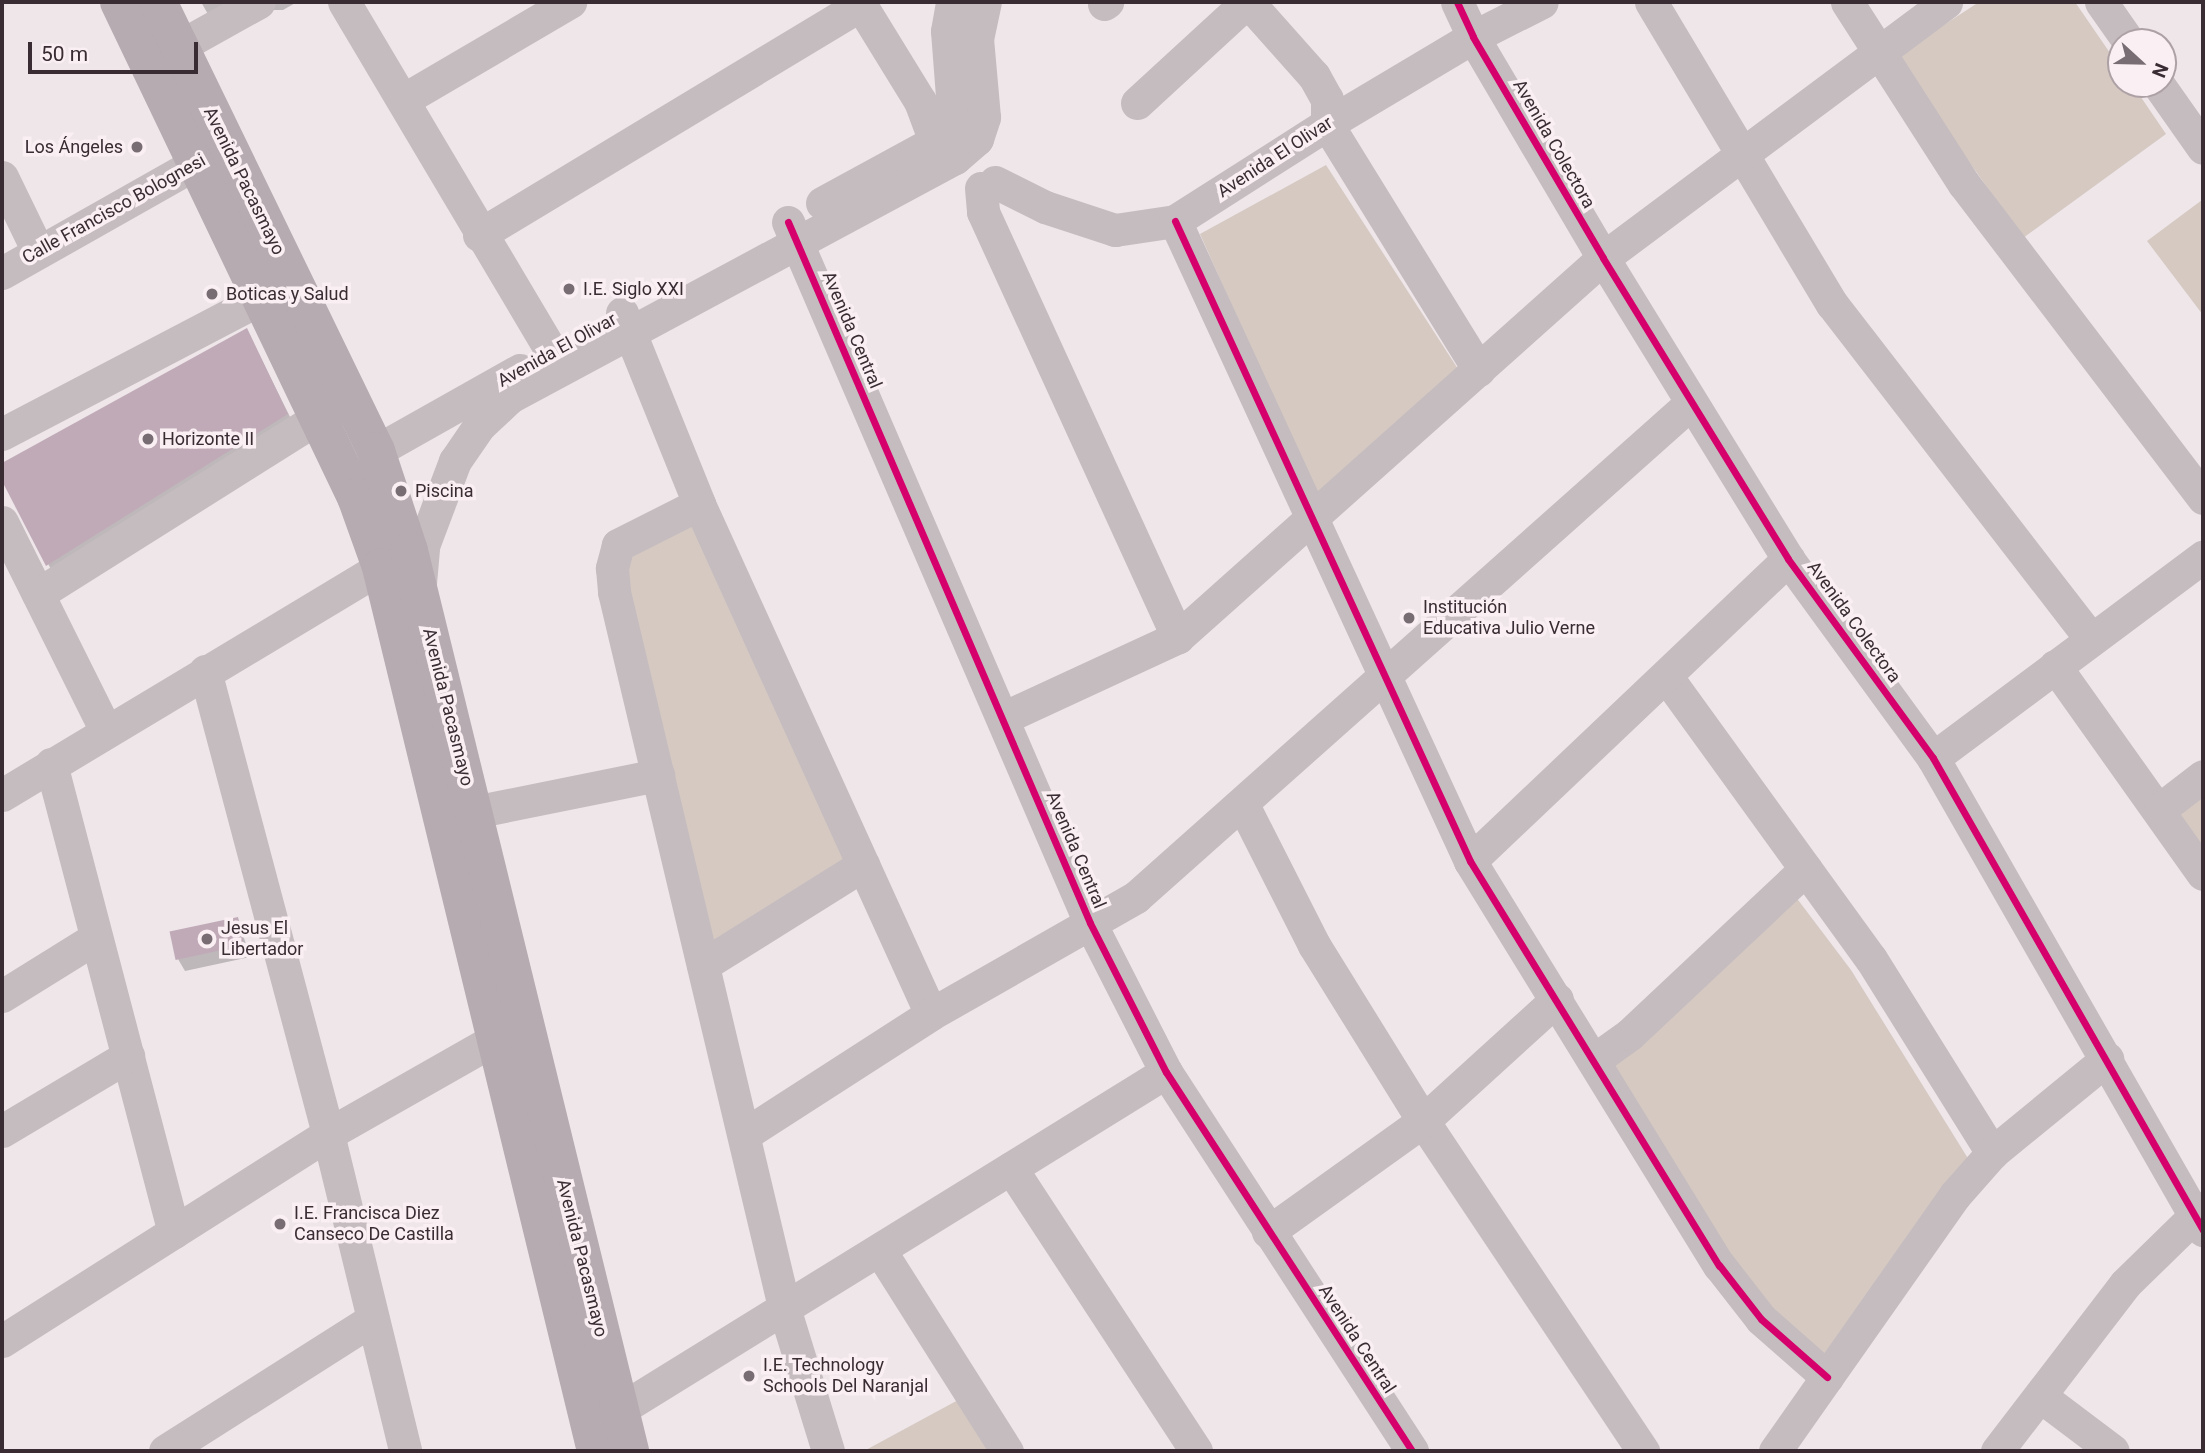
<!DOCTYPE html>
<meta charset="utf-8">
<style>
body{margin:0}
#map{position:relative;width:2205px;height:1453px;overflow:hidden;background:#eee6e9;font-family:Roboto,sans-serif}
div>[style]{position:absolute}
.green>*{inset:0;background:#d5c9c2}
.shadow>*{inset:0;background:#0003}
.building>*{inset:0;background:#c0aab7;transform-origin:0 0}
.minor>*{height:33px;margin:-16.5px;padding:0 16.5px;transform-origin:16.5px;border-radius:16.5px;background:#c5bcbf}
.major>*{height:38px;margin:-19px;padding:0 19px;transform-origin:19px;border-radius:19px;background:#b5abb0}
.cycleway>*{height:7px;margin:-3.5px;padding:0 3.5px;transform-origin:3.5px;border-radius:3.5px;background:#d6006c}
.dots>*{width:19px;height:19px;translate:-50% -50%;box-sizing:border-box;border:4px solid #faeff2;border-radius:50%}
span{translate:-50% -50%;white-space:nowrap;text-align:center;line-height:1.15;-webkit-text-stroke:7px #faeff2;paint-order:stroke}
.street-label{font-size:18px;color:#392c33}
.poi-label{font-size:18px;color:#392c33}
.right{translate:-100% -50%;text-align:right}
.left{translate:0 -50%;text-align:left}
.frame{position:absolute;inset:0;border:4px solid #392c33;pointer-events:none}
.north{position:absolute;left:2107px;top:28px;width:70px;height:70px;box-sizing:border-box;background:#faeff2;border:2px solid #ada1a6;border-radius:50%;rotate:112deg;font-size:19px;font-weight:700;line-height:28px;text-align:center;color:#392c33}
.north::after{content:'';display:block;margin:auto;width:24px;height:32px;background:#786d73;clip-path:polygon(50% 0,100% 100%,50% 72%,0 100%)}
.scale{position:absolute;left:28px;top:42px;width:170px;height:32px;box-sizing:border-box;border:4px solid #392c33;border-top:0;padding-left:9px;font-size:21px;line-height:24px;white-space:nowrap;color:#392c33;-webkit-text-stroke:5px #faeff2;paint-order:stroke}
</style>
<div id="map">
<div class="green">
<div style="clip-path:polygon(1979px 2px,2075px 2px,2121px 69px,2121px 84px,2132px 84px,2166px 134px,2023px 238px,1895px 57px)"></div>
<div style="clip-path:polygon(1326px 165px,1460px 372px,1318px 500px,1200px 234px)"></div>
<div style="clip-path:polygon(2202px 200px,2203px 202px,2203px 315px,2147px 241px)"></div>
<div style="clip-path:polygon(694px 523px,846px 861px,712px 944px,623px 571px,636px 552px)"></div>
<div style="clip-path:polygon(2203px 789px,2203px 858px,2172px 813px)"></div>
<div style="clip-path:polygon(1783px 880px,1851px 970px,1969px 1160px,1824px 1359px,1771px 1313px,1726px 1257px,1596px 1045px)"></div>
<div style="clip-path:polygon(960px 1399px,991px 1451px,864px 1451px)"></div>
</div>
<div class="shadow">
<div style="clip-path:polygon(201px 2px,297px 2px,283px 10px,264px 10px,220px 35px)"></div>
<div style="clip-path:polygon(247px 330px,301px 439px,62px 590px,2px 477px,2px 465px)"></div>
<div style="clip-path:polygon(238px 919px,250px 957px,185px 971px,178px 959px)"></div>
</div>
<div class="building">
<div style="clip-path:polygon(247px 328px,288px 414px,46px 566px,2px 481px,2px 463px)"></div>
<div style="left:238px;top:917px;width:29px;height:70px;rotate:78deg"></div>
</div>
<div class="minor">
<div style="left:344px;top:2px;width:407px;rotate:59.3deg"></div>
<div style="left:859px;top:2px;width:116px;rotate:58.4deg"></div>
<div style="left:920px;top:101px;width:63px;rotate:69.6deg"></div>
<div style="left:1248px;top:2px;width:99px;rotate:48.3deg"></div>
<div style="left:1314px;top:76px;width:26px;rotate:61deg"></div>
<div style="left:1327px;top:99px;width:25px;rotate:90deg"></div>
<div style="left:1327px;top:124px;width:289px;rotate:58.3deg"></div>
<div style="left:1457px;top:2px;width:38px;rotate:65deg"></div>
<div style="left:1473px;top:37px;width:256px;rotate:59.5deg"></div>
<div style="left:1603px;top:258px;width:353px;rotate:58.4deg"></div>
<div style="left:1788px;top:559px;width:246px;rotate:53.9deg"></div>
<div style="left:1933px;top:758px;width:544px;rotate:60.23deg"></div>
<div style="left:1651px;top:2px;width:352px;rotate:59.1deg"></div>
<div style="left:1832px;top:304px;width:423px;rotate:52.3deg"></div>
<div style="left:1847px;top:2px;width:216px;rotate:57.3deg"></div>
<div style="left:1964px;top:184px;width:395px;rotate:52.7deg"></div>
<div style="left:2101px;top:2px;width:49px;rotate:55deg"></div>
<div style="left:1104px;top:4px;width:4px;rotate:-34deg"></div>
<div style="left:180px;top:46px;width:90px;rotate:-29.1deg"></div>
<div style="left:2158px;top:84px;width:78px;rotate:54.9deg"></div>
<div style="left:403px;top:100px;width:194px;rotate:-30.4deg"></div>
<div style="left:1137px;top:103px;width:149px;rotate:-42.6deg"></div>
<div style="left:2px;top:177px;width:82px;rotate:64.1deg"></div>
<div style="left:995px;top:182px;width:56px;rotate:26.6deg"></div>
<div style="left:1045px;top:207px;width:74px;rotate:18.2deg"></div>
<div style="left:1115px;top:230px;width:61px;rotate:-8.5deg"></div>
<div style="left:1175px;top:221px;width:180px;rotate:-32.5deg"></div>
<div style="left:1327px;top:124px;width:170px;rotate:-30.8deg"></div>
<div style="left:1473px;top:37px;width:77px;rotate:-26.9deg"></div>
<div style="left:981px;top:188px;width:24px;rotate:85deg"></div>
<div style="left:983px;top:212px;width:468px;rotate:65.4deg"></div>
<div style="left:822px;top:203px;width:128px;rotate:-28.6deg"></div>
<div style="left:934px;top:142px;width:28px;rotate:-45deg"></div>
<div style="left:954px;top:122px;width:91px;rotate:-94.4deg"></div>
<div style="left:947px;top:31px;width:29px;rotate:-80deg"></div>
<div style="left:1175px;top:221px;width:705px;rotate:65.25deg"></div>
<div style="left:1470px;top:861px;width:475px;rotate:58.4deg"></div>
<div style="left:1719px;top:1265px;width:68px;rotate:52.1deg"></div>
<div style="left:1761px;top:1319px;width:88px;rotate:41.3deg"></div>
<div style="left:788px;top:222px;width:763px;rotate:66.69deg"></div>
<div style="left:1090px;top:923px;width:167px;rotate:63deg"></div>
<div style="left:1166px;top:1072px;width:452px;rotate:57deg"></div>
<div style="left:479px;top:235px;width:446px;rotate:-31.1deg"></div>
<div style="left:2px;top:273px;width:249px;rotate:-29.5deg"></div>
<div style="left:622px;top:313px;width:206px;rotate:68deg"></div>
<div style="left:699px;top:504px;width:560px;rotate:65.54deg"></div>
<div style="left:2px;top:434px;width:319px;rotate:-27.6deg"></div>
<div style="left:376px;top:451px;width:165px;rotate:-29.4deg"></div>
<div style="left:699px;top:504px;width:91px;rotate:153.2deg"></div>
<div style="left:618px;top:545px;width:24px;rotate:105deg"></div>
<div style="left:612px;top:568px;width:24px;rotate:85deg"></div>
<div style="left:614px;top:592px;width:739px;rotate:76.62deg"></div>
<div style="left:785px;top:1311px;width:146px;rotate:72.9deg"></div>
<div style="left:2px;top:522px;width:233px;rotate:63.5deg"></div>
<div style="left:420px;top:583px;width:37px;rotate:-85deg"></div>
<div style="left:423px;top:546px;width:91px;rotate:-69.4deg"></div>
<div style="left:455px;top:461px;width:42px;rotate:-55.6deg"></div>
<div style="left:479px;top:426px;width:42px;rotate:-43.1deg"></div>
<div style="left:510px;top:397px;width:505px;rotate:-28.24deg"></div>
<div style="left:955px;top:158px;width:29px;rotate:-41deg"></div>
<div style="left:977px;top:139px;width:23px;rotate:-72deg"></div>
<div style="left:984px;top:117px;width:78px;rotate:-95.1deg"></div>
<div style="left:977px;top:39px;width:38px;rotate:-78deg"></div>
<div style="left:38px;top:594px;width:358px;rotate:-32.2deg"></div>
<div style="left:2055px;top:666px;width:255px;rotate:54.6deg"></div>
<div style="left:205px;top:671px;width:479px;rotate:75.1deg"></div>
<div style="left:328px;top:1134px;width:326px;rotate:76.3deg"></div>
<div style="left:1666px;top:676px;width:349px;rotate:54.1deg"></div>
<div style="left:1871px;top:959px;width:229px;rotate:58deg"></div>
<div style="left:1003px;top:718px;width:193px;rotate:-24.8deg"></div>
<div style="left:1178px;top:637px;width:569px;rotate:-41.73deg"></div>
<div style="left:1603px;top:258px;width:428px;rotate:-36.7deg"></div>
<div style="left:1933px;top:758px;width:337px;rotate:-36.7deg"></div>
<div style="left:51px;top:764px;width:484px;rotate:75.3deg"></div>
<div style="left:2px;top:795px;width:466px;rotate:-31deg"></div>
<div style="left:1243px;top:805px;width:157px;rotate:63.1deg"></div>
<div style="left:1314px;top:945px;width:207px;rotate:58.2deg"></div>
<div style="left:1423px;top:1121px;width:397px;rotate:56.3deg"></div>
<div style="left:2160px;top:809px;width:54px;rotate:-37.5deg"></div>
<div style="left:474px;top:812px;width:188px;rotate:-11.4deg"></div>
<div style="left:1470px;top:861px;width:439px;rotate:-43.5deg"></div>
<div style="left:703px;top:965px;width:189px;rotate:-32deg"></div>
<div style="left:2px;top:996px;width:108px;rotate:-31.8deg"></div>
<div style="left:1594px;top:1060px;width:44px;rotate:-35.8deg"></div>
<div style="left:1630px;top:1034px;width:241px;rotate:-43.2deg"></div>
<div style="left:2px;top:1131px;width:147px;rotate:-30.8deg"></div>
<div style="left:745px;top:1134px;width:221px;rotate:-32.8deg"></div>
<div style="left:931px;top:1014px;width:236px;rotate:-29.7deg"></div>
<div style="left:1136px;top:897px;width:743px;rotate:-41.67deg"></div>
<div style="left:1011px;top:1168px;width:338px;rotate:56.8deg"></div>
<div style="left:1268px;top:1232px;width:191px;rotate:-35.6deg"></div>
<div style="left:1423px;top:1121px;width:181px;rotate:-42.3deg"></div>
<div style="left:881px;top:1252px;width:236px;rotate:57.7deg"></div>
<div style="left:2px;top:1341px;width:386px;rotate:-32.4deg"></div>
<div style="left:328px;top:1134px;width:216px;rotate:-29.6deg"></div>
<div style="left:2040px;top:1396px;width:91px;rotate:37deg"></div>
<div style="left:619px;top:1410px;width:643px;rotate:-31.71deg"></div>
<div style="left:165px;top:1451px;width:246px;rotate:-32.4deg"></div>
<div style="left:1775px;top:1451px;width:313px;rotate:-54.9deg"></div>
<div style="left:1955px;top:1195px;width:56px;rotate:-48.6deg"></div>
<div style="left:1992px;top:1153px;width:149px;rotate:-39.3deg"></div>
<div style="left:1997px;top:1451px;width:210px;rotate:-52.5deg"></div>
<div style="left:2125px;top:1284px;width:109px;rotate:-44.3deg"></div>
</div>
<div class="major">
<div style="left:119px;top:2px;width:549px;rotate:64.42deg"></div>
<div style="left:356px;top:497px;width:74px;rotate:70.3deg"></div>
<div style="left:381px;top:567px;width:910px;rotate:76.33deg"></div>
<div style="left:158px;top:2px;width:499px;rotate:64.1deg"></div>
<div style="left:376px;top:451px;width:105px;rotate:71.7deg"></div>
<div style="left:409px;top:551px;width:927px;rotate:76.2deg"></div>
</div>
<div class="cycleway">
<div style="left:1457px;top:2px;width:38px;rotate:65deg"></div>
<div style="left:1473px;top:37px;width:256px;rotate:59.5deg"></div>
<div style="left:1603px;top:258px;width:353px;rotate:58.4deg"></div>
<div style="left:1788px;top:559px;width:246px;rotate:53.9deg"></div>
<div style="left:1933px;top:758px;width:544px;rotate:60.23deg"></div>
<div style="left:1175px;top:221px;width:705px;rotate:65.25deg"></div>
<div style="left:1470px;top:861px;width:475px;rotate:58.4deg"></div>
<div style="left:1719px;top:1265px;width:68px;rotate:52.1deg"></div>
<div style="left:1761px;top:1319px;width:88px;rotate:41.3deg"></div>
<div style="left:788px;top:222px;width:763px;rotate:66.69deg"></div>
<div style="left:1090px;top:923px;width:167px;rotate:63deg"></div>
<div style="left:1166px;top:1072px;width:452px;rotate:57deg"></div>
</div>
<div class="dots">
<div style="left:137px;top:147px;background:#786d73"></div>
<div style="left:569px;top:289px;background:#786d73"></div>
<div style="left:212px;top:294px;background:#786d73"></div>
<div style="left:148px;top:439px;background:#786d73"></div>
<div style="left:401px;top:491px;background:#786d73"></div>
<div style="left:1409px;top:618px;background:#786d73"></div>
<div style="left:207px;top:939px;background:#786d73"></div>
<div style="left:280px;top:1224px;background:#786d73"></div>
<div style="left:749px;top:1376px;background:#786d73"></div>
</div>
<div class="street-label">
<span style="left:1554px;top:144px;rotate:60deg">Avenida Colectora</span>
<span style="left:1275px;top:157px;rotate:-33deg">Avenida El Olivar</span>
<span style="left:244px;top:181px;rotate:64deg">Avenida Pacasmayo</span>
<span style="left:114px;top:209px;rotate:-29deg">Calle Francisco Bolognesi</span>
<span style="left:852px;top:330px;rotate:67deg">Avenida Central</span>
<span style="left:557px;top:350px;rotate:-29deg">Avenida El Olivar</span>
<span style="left:1854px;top:622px;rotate:54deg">Avenida Colectora</span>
<span style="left:448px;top:707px;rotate:76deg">Avenida Pacasmayo</span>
<span style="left:1076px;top:850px;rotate:67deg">Avenida Central</span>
<span style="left:582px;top:1258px;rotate:76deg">Avenida Pacasmayo</span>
<span style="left:1357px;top:1339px;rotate:57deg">Avenida Central</span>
</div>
<div class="poi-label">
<span class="right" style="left:123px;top:147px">Los Ángeles</span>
<span class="left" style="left:583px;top:289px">I.E. Siglo XXI</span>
<span class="left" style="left:226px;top:294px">Boticas y Salud</span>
<span class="left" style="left:162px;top:439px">Horizonte II</span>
<span class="left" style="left:415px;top:491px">Piscina</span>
<span class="left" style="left:1423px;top:618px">Institución<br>Educativa Julio Verne</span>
<span class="left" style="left:221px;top:939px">Jesus El<br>Libertador</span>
<span class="left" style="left:294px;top:1224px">I.E. Francisca Diez<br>Canseco De Castilla</span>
<span class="left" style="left:763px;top:1376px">I.E. Technology<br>Schools Del Naranjal</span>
</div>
<div class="frame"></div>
<div class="north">N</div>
<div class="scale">50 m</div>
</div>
